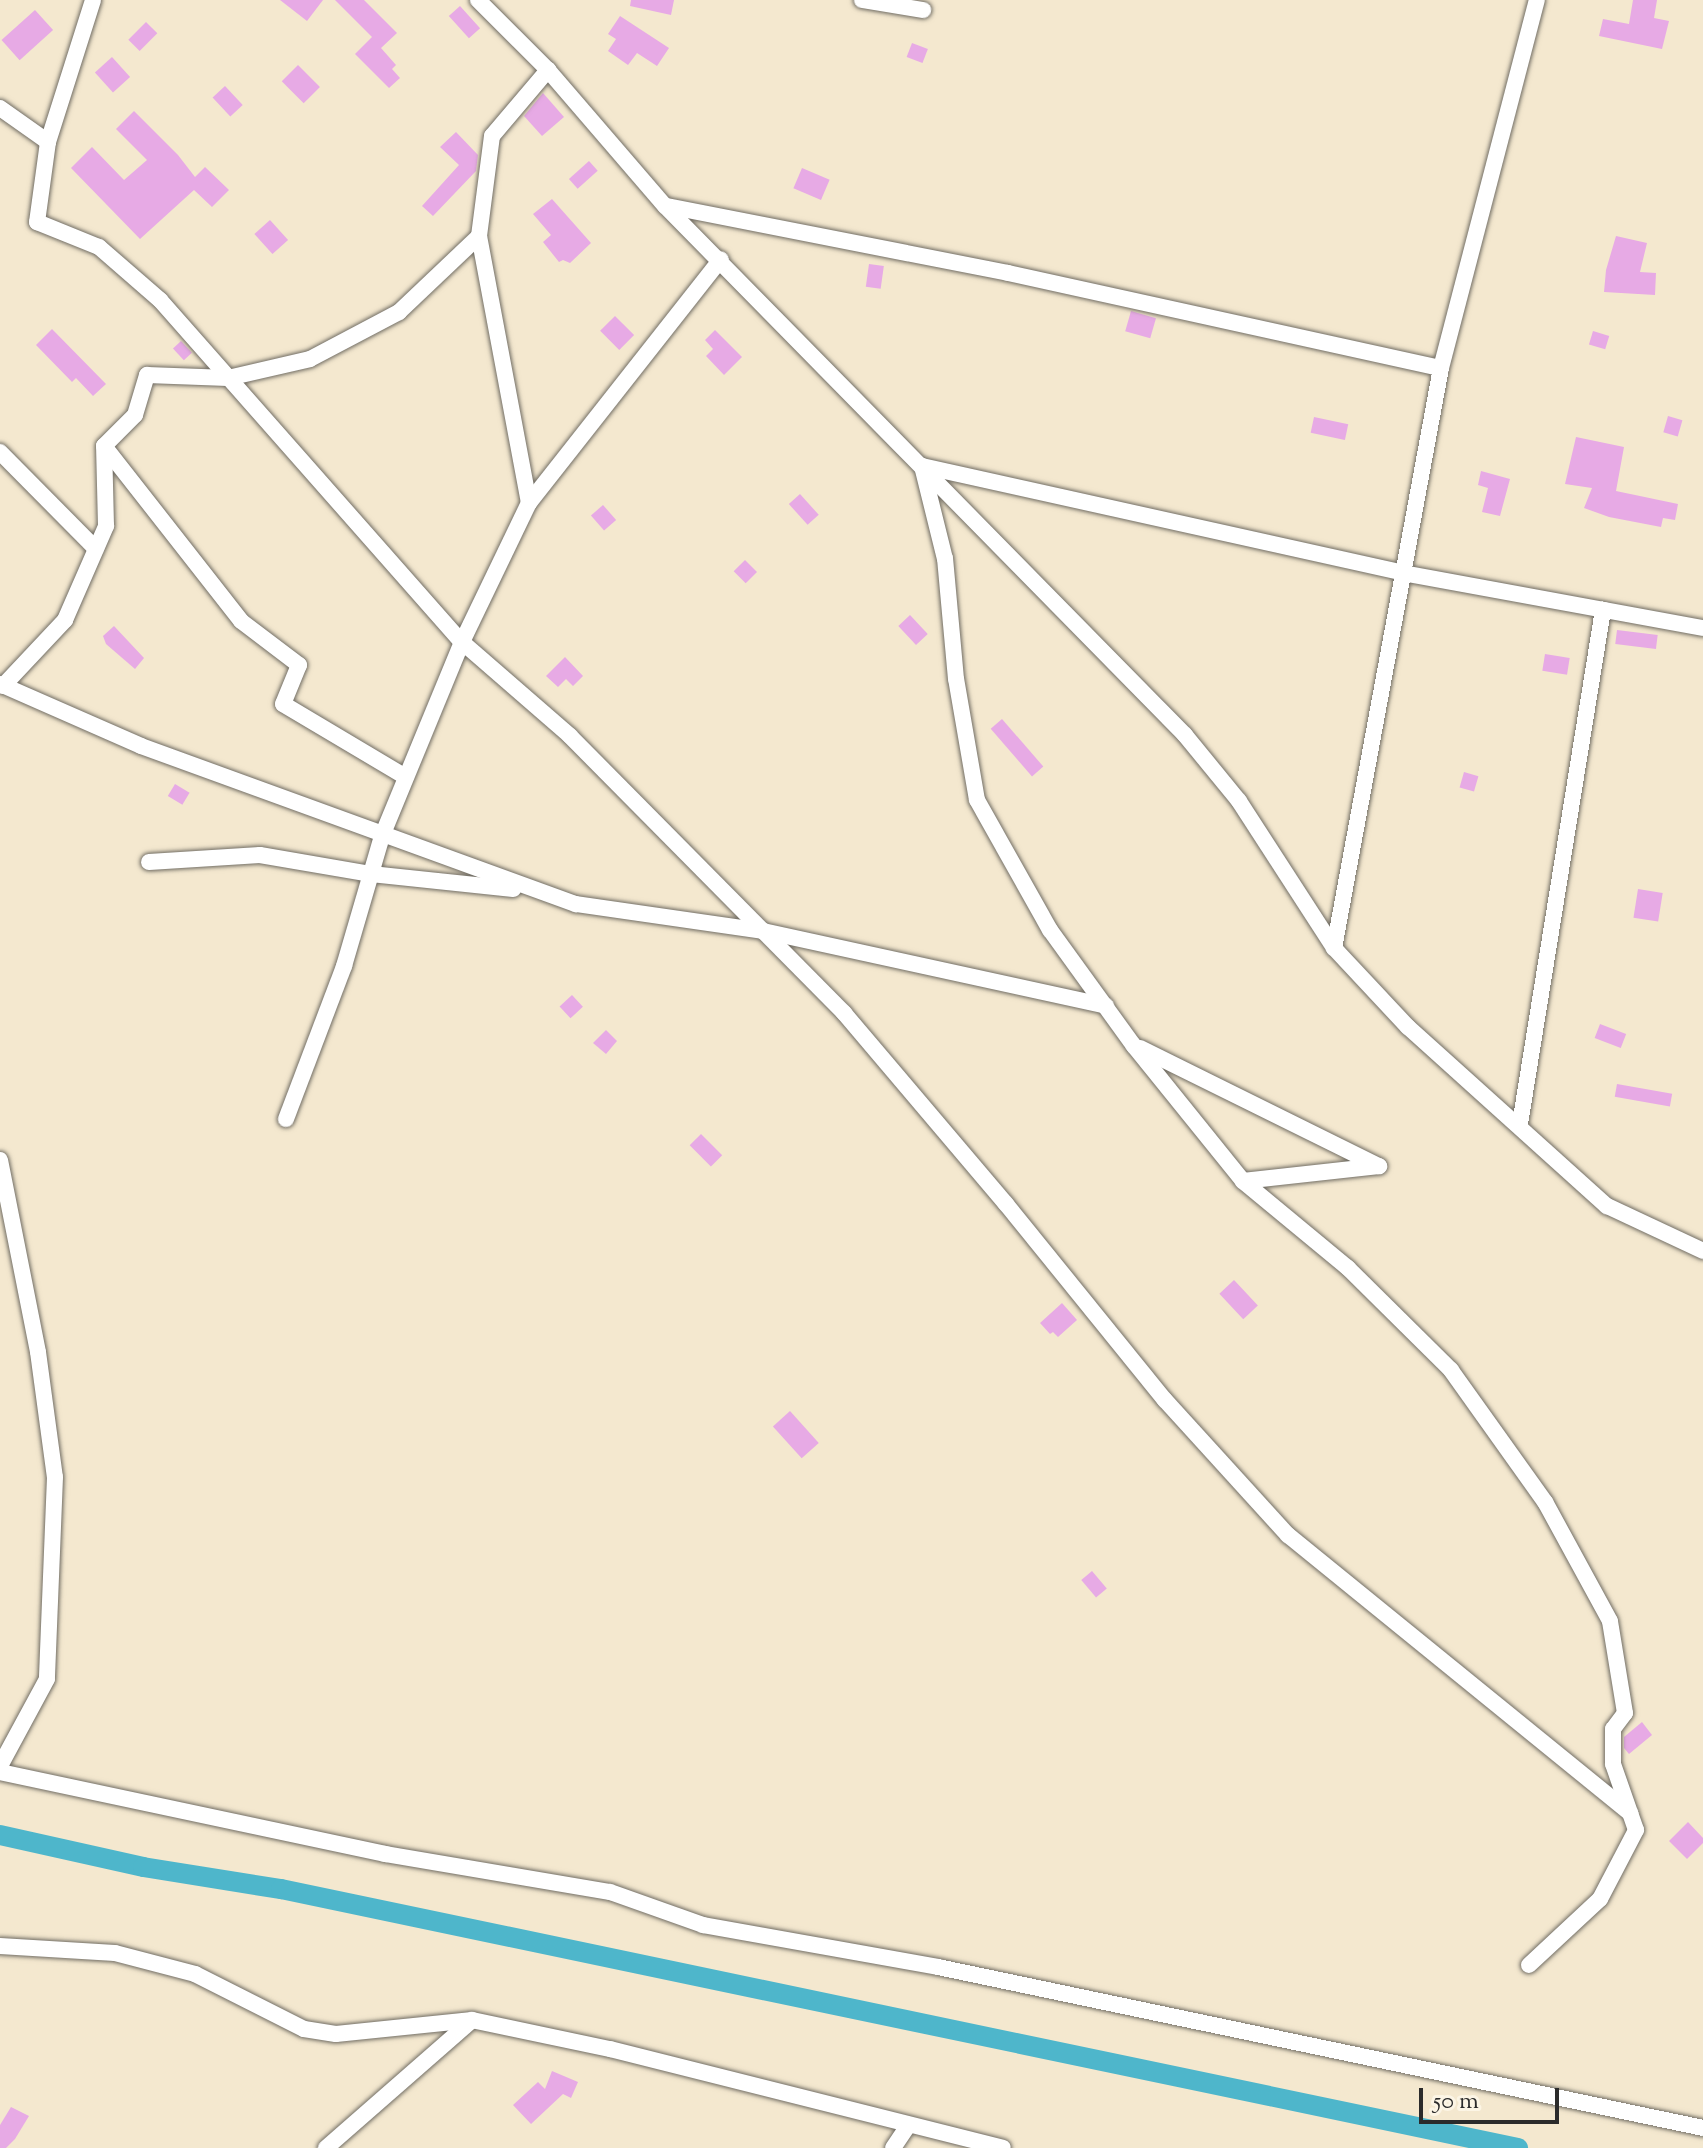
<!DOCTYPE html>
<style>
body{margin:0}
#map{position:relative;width:1703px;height:2148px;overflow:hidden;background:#f4e8cf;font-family:"Sorts Mill Goudy",serif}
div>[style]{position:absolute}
.canal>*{height:20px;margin:-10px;padding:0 10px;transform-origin:10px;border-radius:10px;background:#4eb6cb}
.building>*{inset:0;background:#e7aae5;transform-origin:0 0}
.roads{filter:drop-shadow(0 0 2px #716d64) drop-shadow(0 0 2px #716d64)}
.street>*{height:16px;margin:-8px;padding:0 8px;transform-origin:8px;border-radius:8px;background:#fff}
span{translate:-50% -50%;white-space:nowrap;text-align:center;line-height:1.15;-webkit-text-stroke:6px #fcf5e5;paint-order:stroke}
.scale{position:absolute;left:1419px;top:2088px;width:140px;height:36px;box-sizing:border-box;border:4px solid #2b2b2b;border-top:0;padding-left:10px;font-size:24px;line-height:28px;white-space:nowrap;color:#2b2b2b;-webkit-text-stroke:6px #fcf5e5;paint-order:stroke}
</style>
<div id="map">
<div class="canal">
<div style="left:0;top:1835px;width:147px;rotate:12.6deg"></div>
<div style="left:143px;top:1867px;width:140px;rotate:9.1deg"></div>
<div style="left:281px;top:1889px;width:1264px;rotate:11.83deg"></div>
</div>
<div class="building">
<div style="clip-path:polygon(280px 0,323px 0,307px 21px)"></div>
<div style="clip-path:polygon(335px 0,364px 0,397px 33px,381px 48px,396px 65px,392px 69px,400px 78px,389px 88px,355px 54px,372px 37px)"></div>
<div style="clip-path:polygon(631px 0,674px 0,671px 15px,630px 6px)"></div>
<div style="clip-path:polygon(1633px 0,1657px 0,1654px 18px,1669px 21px,1662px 49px,1599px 36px,1603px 19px,1629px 24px)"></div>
<div style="left:460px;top:6px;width:30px;height:15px;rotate:48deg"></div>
<div style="left:35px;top:10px;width:27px;height:45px;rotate:48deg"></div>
<div style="clip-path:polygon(620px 16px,669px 48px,657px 66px,637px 53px,628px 65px,608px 51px,616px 39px,608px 34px)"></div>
<div style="left:146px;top:22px;width:16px;height:25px;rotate:45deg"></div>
<div style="left:912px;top:43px;width:17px;height:15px;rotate:21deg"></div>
<div style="left:112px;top:57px;width:27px;height:23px;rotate:48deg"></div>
<div style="left:298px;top:65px;width:31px;height:23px;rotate:45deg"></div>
<div style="left:225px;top:86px;width:26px;height:17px;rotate:47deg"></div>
<div style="clip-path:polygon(543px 93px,564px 117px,542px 136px,524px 116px)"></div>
<div style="clip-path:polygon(134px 111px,178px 155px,195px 177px,205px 167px,229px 190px,212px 207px,194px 190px,140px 239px,71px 168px,92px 147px,124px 180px,147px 160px,116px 129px)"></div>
<div style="clip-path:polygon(456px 132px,478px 155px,476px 171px,433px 216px,422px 206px,459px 165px,440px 147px)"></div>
<div style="left:589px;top:161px;width:13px;height:27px;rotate:48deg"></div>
<div style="left:802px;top:168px;width:30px;height:22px;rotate:23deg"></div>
<div style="clip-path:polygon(552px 199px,591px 243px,570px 263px,563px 260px,559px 262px,543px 242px,551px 235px,533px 214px)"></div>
<div style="left:270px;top:220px;width:27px;height:21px;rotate:48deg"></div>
<div style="clip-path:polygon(1616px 236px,1647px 243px,1640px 272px,1656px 273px,1655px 295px,1604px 292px,1606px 270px)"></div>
<div style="left:869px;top:264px;width:15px;height:23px;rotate:8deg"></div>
<div style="left:1131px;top:311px;width:26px;height:21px;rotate:16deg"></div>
<div style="left:615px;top:316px;width:27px;height:21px;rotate:45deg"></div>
<div style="clip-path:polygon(52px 329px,106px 384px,93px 396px,76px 378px,72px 382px,36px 345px)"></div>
<div style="clip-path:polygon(715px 330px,742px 357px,724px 375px,706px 356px,713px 349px,705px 340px)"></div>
<div style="left:1593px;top:331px;width:17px;height:14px;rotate:17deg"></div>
<div style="left:181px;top:341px;width:16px;height:11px;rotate:47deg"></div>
<div style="left:1668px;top:416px;width:15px;height:17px;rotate:16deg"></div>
<div style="left:1314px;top:417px;width:35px;height:16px;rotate:12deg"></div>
<div style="clip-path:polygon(1576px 437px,1624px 447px,1616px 491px,1678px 504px,1675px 520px,1663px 518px,1661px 527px,1609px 517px,1584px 508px,1592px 488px,1565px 484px)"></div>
<div style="clip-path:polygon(1481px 471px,1510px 479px,1500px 516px,1482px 512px,1488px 488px,1478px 485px)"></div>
<div style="left:800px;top:494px;width:28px;height:15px;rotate:48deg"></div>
<div style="left:603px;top:505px;width:20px;height:16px;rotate:49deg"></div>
<div style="left:745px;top:560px;width:17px;height:16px;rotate:45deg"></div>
<div style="left:910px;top:615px;width:26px;height:16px;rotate:47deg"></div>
<div style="clip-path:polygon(114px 626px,144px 658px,135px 669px,106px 644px,103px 636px)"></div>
<div style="left:1617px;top:630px;width:41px;height:14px;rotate:7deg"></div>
<div style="left:1545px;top:654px;width:25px;height:17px;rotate:9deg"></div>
<div style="clip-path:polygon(565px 657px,583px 676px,573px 686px,566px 679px,558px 687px,546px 676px)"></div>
<div style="left:1002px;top:719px;width:63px;height:15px;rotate:49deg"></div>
<div style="left:1464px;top:772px;width:15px;height:16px;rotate:16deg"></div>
<div style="left:175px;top:784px;width:17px;height:14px;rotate:31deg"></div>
<div style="left:1638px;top:889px;width:25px;height:29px;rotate:9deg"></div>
<div style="left:572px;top:995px;width:16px;height:17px;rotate:47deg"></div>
<div style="left:1600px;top:1024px;width:28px;height:15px;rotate:21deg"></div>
<div style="clip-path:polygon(606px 1030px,617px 1041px,606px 1054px,593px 1043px)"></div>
<div style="left:1617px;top:1084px;width:56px;height:13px;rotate:10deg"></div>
<div style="left:701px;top:1134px;width:30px;height:16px;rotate:45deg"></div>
<div style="left:1234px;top:1280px;width:35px;height:20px;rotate:47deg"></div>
<div style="clip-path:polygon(1062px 1303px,1077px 1320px,1058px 1337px,1053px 1332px,1050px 1334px,1040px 1323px)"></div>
<div style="left:790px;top:1411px;width:43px;height:23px;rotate:48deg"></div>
<div style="left:1092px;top:1571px;width:23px;height:14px;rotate:50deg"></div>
<div style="clip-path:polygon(1642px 1722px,1652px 1735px,1629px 1754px,1624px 1748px,1624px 1737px)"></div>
<div style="clip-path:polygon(1688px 1822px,1703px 1838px,1703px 1843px,1687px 1859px,1669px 1841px)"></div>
<div style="clip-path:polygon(552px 2071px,578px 2082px,571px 2098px,563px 2094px,531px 2124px,513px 2105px,538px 2082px,545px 2089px)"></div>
<div style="clip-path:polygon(11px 2107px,29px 2116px,15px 2139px,6px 2148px,0 2148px,0 2125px)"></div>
</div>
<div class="roads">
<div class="street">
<div style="left:478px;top:0;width:99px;rotate:45deg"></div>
<div style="left:548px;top:70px;width:179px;rotate:49.3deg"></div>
<div style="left:665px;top:206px;width:742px;rotate:45.49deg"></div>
<div style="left:1185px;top:735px;width:85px;rotate:50.7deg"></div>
<div style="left:1239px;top:801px;width:175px;rotate:57.1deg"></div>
<div style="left:1334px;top:948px;width:108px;rotate:46.9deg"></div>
<div style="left:1408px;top:1027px;width:268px;rotate:42deg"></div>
<div style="left:1607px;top:1206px;width:106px;rotate:25.1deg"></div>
<div style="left:862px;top:0;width:62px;rotate:9.3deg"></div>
<div style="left:0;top:108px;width:59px;rotate:35.3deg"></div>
<div style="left:48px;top:142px;width:81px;rotate:97.8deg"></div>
<div style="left:37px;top:222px;width:67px;rotate:22deg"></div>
<div style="left:99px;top:247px;width:81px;rotate:41deg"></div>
<div style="left:160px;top:300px;width:456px;rotate:48.6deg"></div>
<div style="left:462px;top:642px;width:143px;rotate:41deg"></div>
<div style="left:570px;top:736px;width:390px;rotate:45.3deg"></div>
<div style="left:844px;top:1013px;width:250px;rotate:49.7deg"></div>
<div style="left:1006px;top:1204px;width:252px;rotate:51deg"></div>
<div style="left:1165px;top:1400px;width:183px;rotate:47.7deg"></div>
<div style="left:1288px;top:1535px;width:441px;rotate:39.1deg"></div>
<div style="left:48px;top:142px;width:149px;rotate:-72.4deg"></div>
<div style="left:667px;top:206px;width:348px;rotate:11.1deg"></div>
<div style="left:1008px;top:273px;width:443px;rotate:12.4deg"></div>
<div style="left:104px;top:446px;width:222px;rotate:51.9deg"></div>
<div style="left:241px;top:621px;width:73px;rotate:37.2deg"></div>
<div style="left:299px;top:665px;width:42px;rotate:112.3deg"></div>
<div style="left:283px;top:704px;width:143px;rotate:30.7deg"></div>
<div style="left:0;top:452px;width:136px;rotate:45.3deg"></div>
<div style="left:529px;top:503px;width:272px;rotate:-100.6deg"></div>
<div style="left:479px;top:236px;width:101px;rotate:-82.6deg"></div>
<div style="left:492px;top:136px;width:87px;rotate:-49.7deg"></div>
<div style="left:0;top:684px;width:154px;rotate:23.7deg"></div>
<div style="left:141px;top:746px;width:463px;rotate:20deg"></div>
<div style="left:576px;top:904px;width:189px;rotate:8.2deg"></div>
<div style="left:763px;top:931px;width:351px;rotate:12.3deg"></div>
<div style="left:3px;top:686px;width:91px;rotate:-46.8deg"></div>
<div style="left:65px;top:620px;width:103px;rotate:-66.4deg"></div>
<div style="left:106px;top:526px;width:80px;rotate:-91.4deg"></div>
<div style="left:104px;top:446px;width:44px;rotate:-45deg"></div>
<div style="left:135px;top:415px;width:42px;rotate:-73.3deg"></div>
<div style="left:147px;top:375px;width:81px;rotate:2.1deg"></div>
<div style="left:228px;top:378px;width:84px;rotate:-13deg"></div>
<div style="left:310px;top:359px;width:101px;rotate:-27.8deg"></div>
<div style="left:399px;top:312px;width:110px;rotate:-43.5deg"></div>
<div style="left:149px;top:862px;width:111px;rotate:-3.6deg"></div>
<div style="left:260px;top:855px;width:113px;rotate:9.7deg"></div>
<div style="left:371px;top:874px;width:143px;rotate:6deg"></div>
<div style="left:1334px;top:948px;width:590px;rotate:-79.55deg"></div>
<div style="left:1441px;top:368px;width:380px;rotate:-75.4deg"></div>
<div style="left:1140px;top:1048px;width:267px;rotate:26.3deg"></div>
<div style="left:1379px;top:1166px;width:137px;rotate:173.7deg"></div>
<div style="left:286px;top:1119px;width:164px;rotate:-69.2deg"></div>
<div style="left:344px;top:966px;width:135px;rotate:-73.7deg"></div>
<div style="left:382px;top:836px;width:210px;rotate:-67.6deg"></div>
<div style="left:462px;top:642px;width:154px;rotate:-64.3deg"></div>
<div style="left:529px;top:503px;width:310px;rotate:-51.8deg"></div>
<div style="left:1520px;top:1124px;width:521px;rotate:-80.83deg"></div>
<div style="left:0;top:1160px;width:196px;rotate:78.8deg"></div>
<div style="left:38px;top:1352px;width:126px;rotate:82.3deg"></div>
<div style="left:55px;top:1477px;width:202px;rotate:92.3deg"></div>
<div style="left:47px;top:1679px;width:99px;rotate:118.4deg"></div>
<div style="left:0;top:1772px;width:394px;rotate:12deg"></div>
<div style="left:385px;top:1854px;width:228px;rotate:9.6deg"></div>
<div style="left:610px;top:1892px;width:99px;rotate:19.5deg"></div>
<div style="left:703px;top:1925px;width:239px;rotate:10.1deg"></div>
<div style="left:938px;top:1967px;width:782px;rotate:11.88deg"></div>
<div style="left:0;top:1946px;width:115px;rotate:3.5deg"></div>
<div style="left:115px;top:1953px;width:83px;rotate:14.7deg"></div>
<div style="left:195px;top:1974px;width:122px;rotate:26.8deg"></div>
<div style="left:304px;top:2029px;width:32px;rotate:9deg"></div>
<div style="left:336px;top:2034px;width:137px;rotate:-5.9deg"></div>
<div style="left:472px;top:2020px;width:141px;rotate:11.9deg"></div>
<div style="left:610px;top:2049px;width:405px;rotate:14.1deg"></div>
<div style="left:1529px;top:1965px;width:97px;rotate:-42.9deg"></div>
<div style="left:1600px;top:1899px;width:78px;rotate:-62.4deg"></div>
<div style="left:1636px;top:1830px;width:70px;rotate:-109.2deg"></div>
<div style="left:1613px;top:1764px;width:35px;rotate:-90deg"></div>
<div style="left:1613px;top:1729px;width:20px;rotate:-53deg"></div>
<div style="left:1625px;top:1713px;width:93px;rotate:-99.3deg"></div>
<div style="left:1610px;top:1621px;width:136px;rotate:-118.6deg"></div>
<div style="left:1545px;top:1502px;width:162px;rotate:-125.5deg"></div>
<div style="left:1451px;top:1370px;width:145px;rotate:-135.3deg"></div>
<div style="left:1348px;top:1268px;width:136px;rotate:-140.4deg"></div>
<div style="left:1243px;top:1181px;width:174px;rotate:-128.9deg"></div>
<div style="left:1134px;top:1046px;width:143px;rotate:-125.9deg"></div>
<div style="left:1050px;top:930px;width:149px;rotate:-119.3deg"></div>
<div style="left:977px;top:800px;width:123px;rotate:-99.8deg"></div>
<div style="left:956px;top:679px;width:121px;rotate:-95.2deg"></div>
<div style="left:945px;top:559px;width:96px;rotate:-103.9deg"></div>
<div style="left:922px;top:466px;width:493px;rotate:12.5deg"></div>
<div style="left:1403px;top:573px;width:305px;rotate:10.4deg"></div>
<div style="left:326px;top:2148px;width:194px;rotate:-41.2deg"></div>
<div style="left:893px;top:2148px;width:25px;rotate:-56deg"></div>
</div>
</div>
<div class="scale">50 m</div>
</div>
